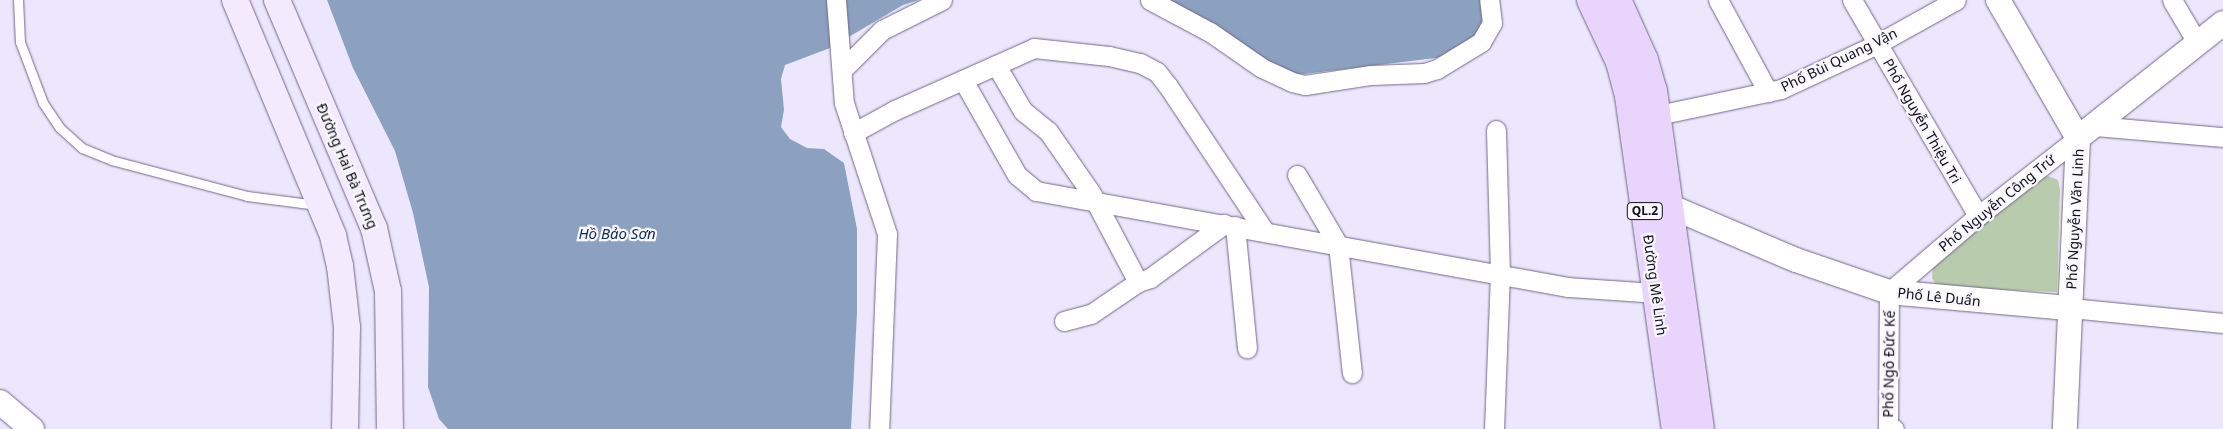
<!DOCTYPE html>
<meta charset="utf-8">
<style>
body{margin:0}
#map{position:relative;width:2223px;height:429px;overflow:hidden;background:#ede7fd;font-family:"Noto Sans",sans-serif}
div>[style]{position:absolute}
.green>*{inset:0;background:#b9cbad}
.water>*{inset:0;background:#8ca1c0}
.roads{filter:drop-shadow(0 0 1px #706887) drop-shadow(0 0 1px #706887)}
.service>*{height:9px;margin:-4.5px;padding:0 4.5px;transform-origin:4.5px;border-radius:4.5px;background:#fff}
.minor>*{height:19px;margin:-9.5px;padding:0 9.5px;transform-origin:9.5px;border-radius:9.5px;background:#fff}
.tertiary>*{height:24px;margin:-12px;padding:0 12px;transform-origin:12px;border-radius:12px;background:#fff}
.secondary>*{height:26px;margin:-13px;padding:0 13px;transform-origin:13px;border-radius:13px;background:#f4eafe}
.primary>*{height:28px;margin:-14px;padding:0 14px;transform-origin:14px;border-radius:14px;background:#e9d5fc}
span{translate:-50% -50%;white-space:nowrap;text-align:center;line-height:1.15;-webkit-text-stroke:4.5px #f9f7fe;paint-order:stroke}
.shield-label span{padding:1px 4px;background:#f9f7fe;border:1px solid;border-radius:4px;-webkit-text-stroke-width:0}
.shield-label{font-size:12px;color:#100d19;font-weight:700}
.street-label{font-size:14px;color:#100d19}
.water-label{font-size:15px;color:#0c2a52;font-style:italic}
</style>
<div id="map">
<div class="green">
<div style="clip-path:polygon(2048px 176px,2058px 180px,2060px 190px,2057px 292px,1937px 287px,1932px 278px,1933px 264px,2039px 178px)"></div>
</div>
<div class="water">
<div style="clip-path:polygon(327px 0,919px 0,903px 5px,830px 48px,785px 65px,781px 79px,784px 110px,781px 127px,790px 139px,807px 148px,824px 149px,844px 163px,857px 229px,857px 313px,851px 429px,448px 429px,439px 419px,428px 387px,429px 287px,413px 213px,395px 151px,353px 68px)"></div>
<div style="clip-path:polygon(1169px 0,1480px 0,1486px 10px,1479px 34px,1452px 56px,1296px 75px,1260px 60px,1196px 14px)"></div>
</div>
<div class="roads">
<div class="service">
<div style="left:18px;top:0;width:42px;rotate:87.3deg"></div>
<div style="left:20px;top:42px;width:65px;rotate:69.3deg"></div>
<div style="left:43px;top:103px;width:30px;rotate:56deg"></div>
<div style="left:60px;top:128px;width:30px;rotate:42deg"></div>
<div style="left:82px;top:148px;width:31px;rotate:22deg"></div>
<div style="left:111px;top:160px;width:141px;rotate:14.8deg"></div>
<div style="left:247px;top:196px;width:71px;rotate:7.3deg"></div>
</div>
<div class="minor">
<div style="left:836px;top:0;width:103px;rotate:85.6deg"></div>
<div style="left:844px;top:103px;width:138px;rotate:71.8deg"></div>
<div style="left:887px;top:234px;width:195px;rotate:92.3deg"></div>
<div style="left:1150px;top:0;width:68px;rotate:28.1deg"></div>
<div style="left:1210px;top:32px;width:63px;rotate:34.7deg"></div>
<div style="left:1262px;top:68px;width:33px;rotate:25deg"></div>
<div style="left:1292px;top:82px;width:13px;rotate:13deg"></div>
<div style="left:1305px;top:85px;width:67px;rotate:-8.6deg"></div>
<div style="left:1371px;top:75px;width:53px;rotate:-2.2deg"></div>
<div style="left:1424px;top:73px;width:14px;rotate:-17deg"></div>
<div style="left:1437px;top:69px;width:52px;rotate:-31.5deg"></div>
<div style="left:1481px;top:42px;width:22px;rotate:-60deg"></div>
<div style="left:1492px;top:23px;width:23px;rotate:-97deg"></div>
<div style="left:1718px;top:0;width:105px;rotate:61.5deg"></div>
<div style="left:1852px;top:0;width:250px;rotate:59.7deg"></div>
<div style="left:2172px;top:0;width:51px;rotate:59.4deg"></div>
<div style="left:996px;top:65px;width:53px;rotate:59.6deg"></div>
<div style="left:1023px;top:111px;width:32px;rotate:39deg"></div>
<div style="left:1048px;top:131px;width:75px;rotate:55.3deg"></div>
<div style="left:1091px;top:193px;width:101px;rotate:62.2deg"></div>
<div style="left:842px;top:70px;width:57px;rotate:-45deg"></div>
<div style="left:882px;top:30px;width:67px;rotate:-26.6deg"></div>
<div style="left:963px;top:80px;width:109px;rotate:60.4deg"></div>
<div style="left:1017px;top:175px;width:25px;rotate:40deg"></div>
<div style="left:1036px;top:191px;width:541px;rotate:10.23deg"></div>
<div style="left:1568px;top:287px;width:88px;rotate:3.9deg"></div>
<div style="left:1658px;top:115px;width:126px;rotate:-11.9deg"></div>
<div style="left:1781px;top:89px;width:106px;rotate:-25.1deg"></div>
<div style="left:1877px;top:44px;width:90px;rotate:-29.1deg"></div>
<div style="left:2096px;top:126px;width:127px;rotate:5deg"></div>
<div style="left:853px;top:133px;width:48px;rotate:-28.7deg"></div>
<div style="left:895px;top:110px;width:152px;rotate:-24deg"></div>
<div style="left:1034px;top:48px;width:75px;rotate:6.1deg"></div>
<div style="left:1109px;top:56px;width:32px;rotate:13deg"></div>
<div style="left:1140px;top:63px;width:19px;rotate:28deg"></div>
<div style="left:1157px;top:72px;width:18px;rotate:52deg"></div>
<div style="left:1168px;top:86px;width:175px;rotate:56.4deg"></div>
<div style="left:1297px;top:175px;width:81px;rotate:59.6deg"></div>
<div style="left:1338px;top:245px;width:129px;rotate:83.8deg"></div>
<div style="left:1235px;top:226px;width:123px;rotate:84.4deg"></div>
<div style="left:2070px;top:308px;width:154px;rotate:5.6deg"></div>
<div style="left:1064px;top:321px;width:28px;rotate:-15deg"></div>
<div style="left:1091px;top:314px;width:57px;rotate:-34.2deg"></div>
<div style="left:1138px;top:282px;width:13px;rotate:-18deg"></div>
<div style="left:1150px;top:278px;width:92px;rotate:-36.1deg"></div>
<div style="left:1494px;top:429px;width:155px;rotate:-87.8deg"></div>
<div style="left:1500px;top:274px;width:144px;rotate:-91.6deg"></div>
<div style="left:1894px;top:429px;width:6px;rotate:-171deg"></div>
<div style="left:1888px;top:428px;width:136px;rotate:-89.6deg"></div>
<div style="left:1889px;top:292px;width:117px;rotate:-40.5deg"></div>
<div style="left:1978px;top:216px;width:127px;rotate:-38deg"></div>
</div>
<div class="tertiary">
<div style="left:1998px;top:0;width:160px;rotate:59.9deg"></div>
<div style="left:2078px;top:138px;width:291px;rotate:92.6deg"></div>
<div style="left:2078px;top:138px;width:185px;rotate:-38.4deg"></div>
<div style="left:1655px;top:200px;width:153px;rotate:23.1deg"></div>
<div style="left:1796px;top:260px;width:98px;rotate:19deg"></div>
<div style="left:1889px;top:292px;width:182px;rotate:5.1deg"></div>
<div style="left:0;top:402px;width:42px;rotate:40.2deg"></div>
</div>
<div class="secondary">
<div style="left:235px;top:0;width:256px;rotate:67.4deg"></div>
<div style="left:333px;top:236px;width:31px;rotate:77deg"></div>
<div style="left:340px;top:266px;width:61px;rotate:83.5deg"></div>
<div style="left:347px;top:327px;width:102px;rotate:91.1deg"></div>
<div style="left:277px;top:0;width:248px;rotate:67deg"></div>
<div style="left:374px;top:228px;width:65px;rotate:77.5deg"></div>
<div style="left:388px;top:291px;width:138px;rotate:89.2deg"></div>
</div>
<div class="primary">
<div style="left:1591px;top:0;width:68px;rotate:64.9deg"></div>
<div style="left:1620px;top:62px;width:35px;rotate:75deg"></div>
<div style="left:1629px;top:96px;width:336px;rotate:82deg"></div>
<div style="left:1617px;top:0;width:66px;rotate:65.8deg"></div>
<div style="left:1644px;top:60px;width:32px;rotate:74deg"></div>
<div style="left:1653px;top:91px;width:341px;rotate:82.1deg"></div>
</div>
</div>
<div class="shield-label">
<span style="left:1645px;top:211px">QL.2</span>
</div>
<div class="street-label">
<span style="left:1839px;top:60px;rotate:-26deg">Phố Bùi Quang Vận</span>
<span style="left:1922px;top:121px;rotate:60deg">Phố Nguyễn Thiệu Tri</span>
<span style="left:347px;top:166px;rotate:67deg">Đường Hai Bà Trưng</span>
<span style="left:1997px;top:203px;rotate:-39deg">Phố Nguyễn Công Trứ</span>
<span style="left:2075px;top:219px;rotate:-87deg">Phố Nguyễn Văn Linh</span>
<span style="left:1655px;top:285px;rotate:82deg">Đường Mê Linh</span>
<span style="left:1939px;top:297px;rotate:6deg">Phố Lê Duẩn</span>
<span style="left:1889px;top:364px;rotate:-89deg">Phố Ngô Đức Kế</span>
</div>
<div class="water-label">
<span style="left:617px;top:234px">Hồ Bảo Sơn</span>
</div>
</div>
